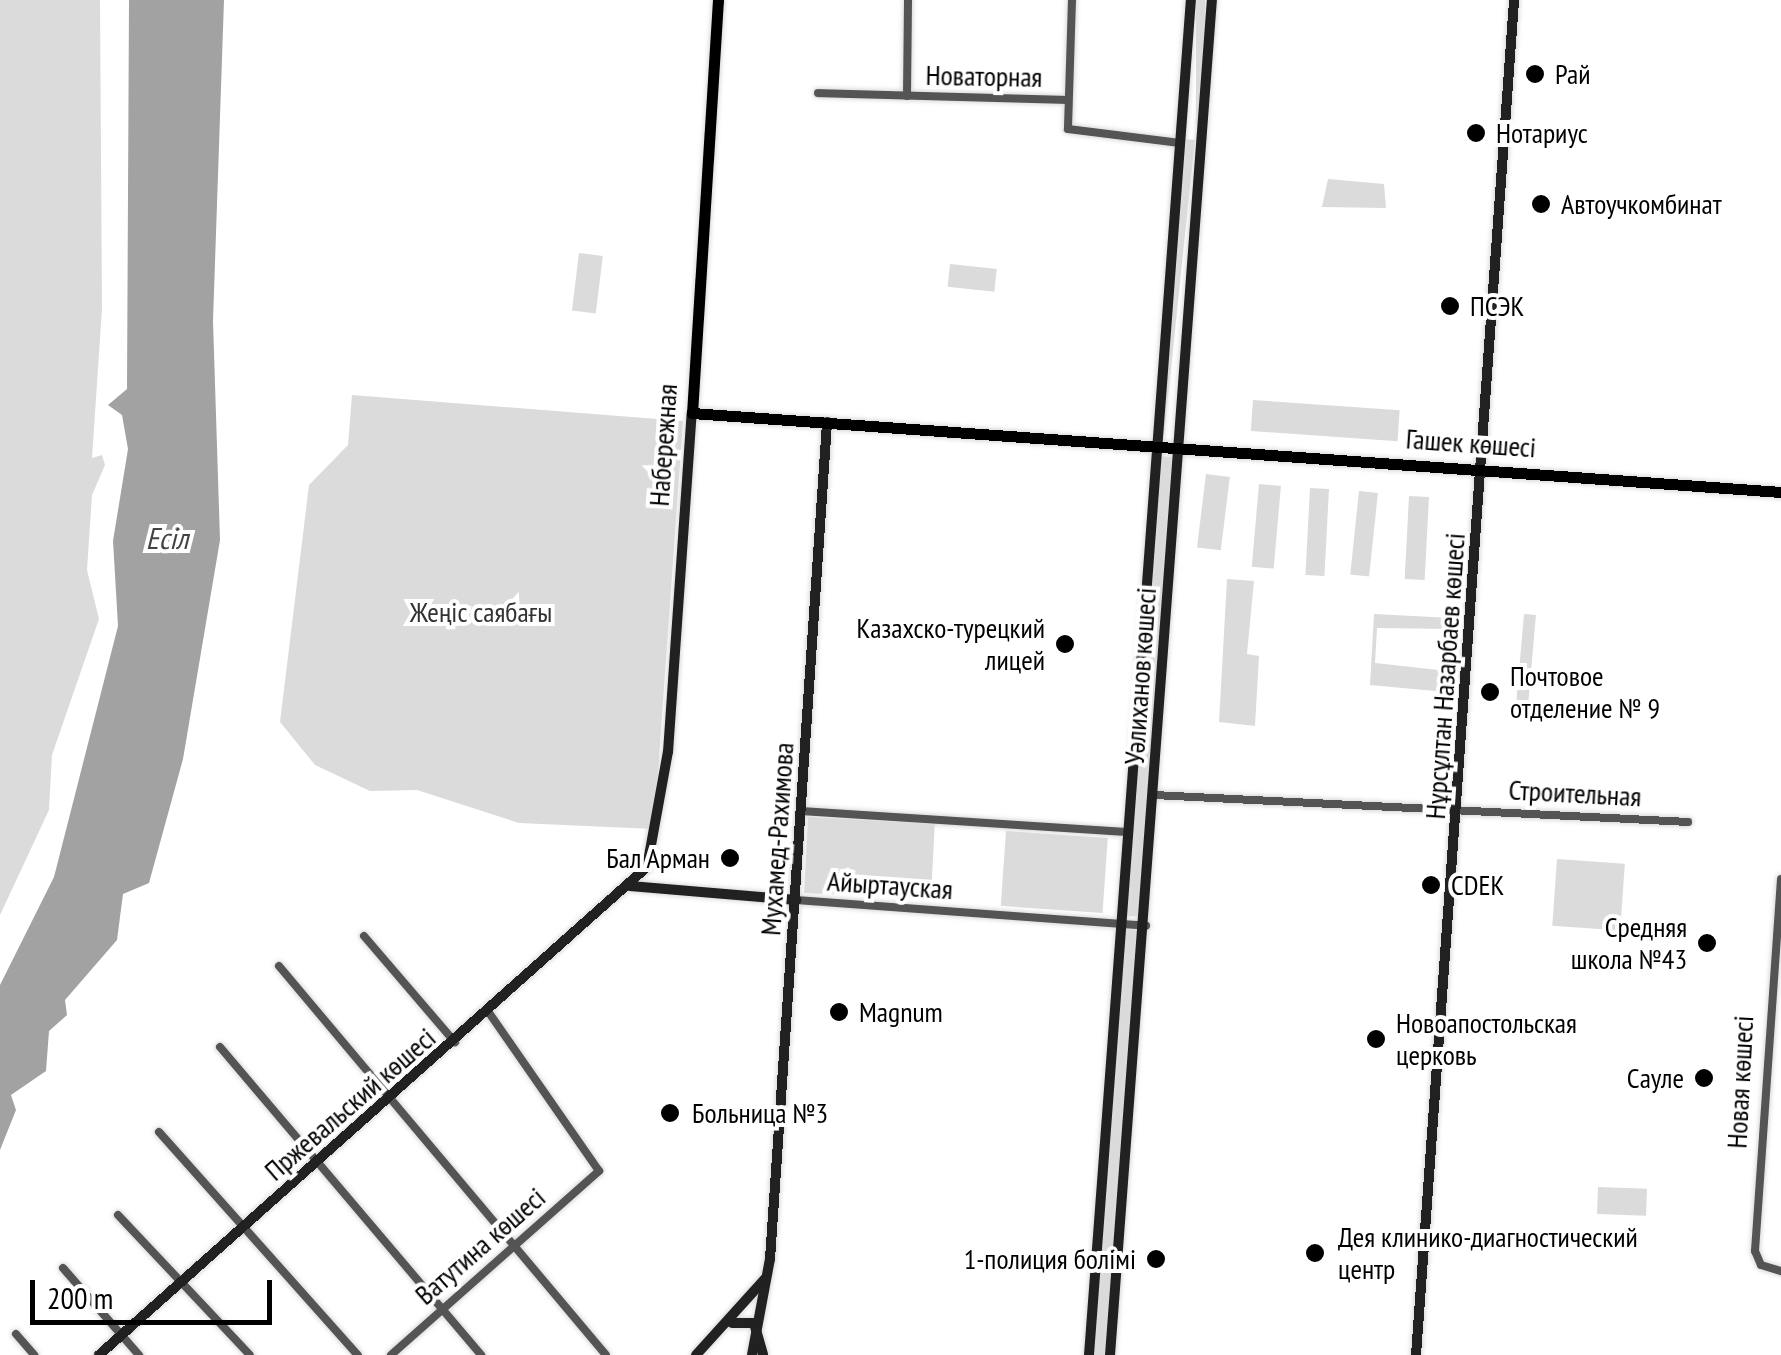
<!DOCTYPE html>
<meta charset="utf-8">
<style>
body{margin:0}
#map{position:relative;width:1781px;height:1355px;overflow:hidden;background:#fff;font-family:"PT Sans Narrow",sans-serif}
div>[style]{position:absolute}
.green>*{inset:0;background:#dbdbdb;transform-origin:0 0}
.water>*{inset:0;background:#a2a2a2}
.roads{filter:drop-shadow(0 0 2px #dbdbdb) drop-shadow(0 0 2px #dbdbdb)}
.street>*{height:8px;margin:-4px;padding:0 4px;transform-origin:4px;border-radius:4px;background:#545454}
.secondary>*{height:10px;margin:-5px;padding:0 5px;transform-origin:5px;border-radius:5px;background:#212121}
.primary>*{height:11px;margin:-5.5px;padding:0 5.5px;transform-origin:5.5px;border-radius:5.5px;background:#000}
.dots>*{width:28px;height:28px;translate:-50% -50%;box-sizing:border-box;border:5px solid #fff;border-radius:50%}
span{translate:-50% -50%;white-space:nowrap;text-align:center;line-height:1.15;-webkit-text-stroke:8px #fff;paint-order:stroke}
.poi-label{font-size:28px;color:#000}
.left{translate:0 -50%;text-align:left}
.right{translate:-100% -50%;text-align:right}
.street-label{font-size:28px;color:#000}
.park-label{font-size:28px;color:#323232}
.water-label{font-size:30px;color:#434343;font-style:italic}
.scale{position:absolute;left:30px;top:1280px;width:242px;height:45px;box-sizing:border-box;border:5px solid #000;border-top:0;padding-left:12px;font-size:30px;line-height:35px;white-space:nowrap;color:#000;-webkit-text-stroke:8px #fff;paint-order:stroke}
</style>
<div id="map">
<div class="green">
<div style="clip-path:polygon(0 0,100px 0,102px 309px,92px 458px,102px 455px,105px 465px,92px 495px,87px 570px,99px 619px,52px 755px,49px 810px,0 915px)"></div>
<div style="left:1196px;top:0;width:9px;height:124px"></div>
<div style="left:1185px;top:139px;width:10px;height:296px;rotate:6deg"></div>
<div style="clip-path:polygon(1328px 179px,1384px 184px,1386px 208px,1322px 207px)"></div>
<div style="left:579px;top:253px;width:24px;height:58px;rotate:7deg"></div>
<div style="left:950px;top:264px;width:47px;height:23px;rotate:6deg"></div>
<div style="clip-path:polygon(352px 395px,683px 421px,654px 829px,519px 823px,417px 790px,370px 791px,315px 765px,280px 722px,309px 485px,348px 445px)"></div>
<div style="left:1253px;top:400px;width:147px;height:31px;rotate:4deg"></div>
<div style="left:1159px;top:456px;width:13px;height:461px;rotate:4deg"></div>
<div style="left:1206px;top:474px;width:24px;height:74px;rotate:7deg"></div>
<div style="left:1259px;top:484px;width:22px;height:83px;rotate:5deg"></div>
<div style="left:1310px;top:488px;width:19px;height:87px;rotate:3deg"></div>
<div style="left:1359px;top:491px;width:19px;height:84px;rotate:6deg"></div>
<div style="left:1409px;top:496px;width:20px;height:83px;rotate:3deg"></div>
<div style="clip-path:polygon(1227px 579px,1254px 581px,1247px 654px,1259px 656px,1255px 726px,1219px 722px)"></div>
<div style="clip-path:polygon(1374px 614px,1452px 618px,1451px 629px,1377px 628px,1375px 663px,1448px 671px,1446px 692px,1370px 685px)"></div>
<div style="left:1524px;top:614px;width:12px;height:86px;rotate:5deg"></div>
<div style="left:808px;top:817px;width:127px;height:76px;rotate:3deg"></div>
<div style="left:1006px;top:831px;width:102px;height:75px;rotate:4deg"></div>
<div style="left:1557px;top:859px;width:68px;height:67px;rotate:4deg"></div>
<div style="left:1124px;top:929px;width:13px;height:427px;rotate:4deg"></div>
<div style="left:1598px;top:1187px;width:49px;height:27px;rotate:2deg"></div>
</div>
<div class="water">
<div style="clip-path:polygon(129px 0,224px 0,213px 321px,220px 540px,183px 759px,149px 883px,123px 894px,117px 940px,65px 1000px,67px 1015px,49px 1031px,46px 1071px,11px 1095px,16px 1110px,0 1150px,0 985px,54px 877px,118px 626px,113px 541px,128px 449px,122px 415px,108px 405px,127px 389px)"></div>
</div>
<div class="roads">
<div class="street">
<div style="left:1072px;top:0;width:129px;rotate:91.8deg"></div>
<div style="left:1068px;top:129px;width:113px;rotate:7.1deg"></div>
<div style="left:818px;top:93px;width:247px;rotate:1.6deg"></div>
<div style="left:907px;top:96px;width:96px;rotate:-89.4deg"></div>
<div style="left:1154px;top:795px;width:535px;rotate:2.89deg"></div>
<div style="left:801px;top:811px;width:326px;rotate:3.7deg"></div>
<div style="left:1781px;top:879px;width:373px;rotate:94deg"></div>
<div style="left:1755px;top:1251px;width:15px;rotate:67deg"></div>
<div style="left:1761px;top:1265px;width:21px;rotate:17deg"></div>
<div style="left:796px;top:900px;width:351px;rotate:4.2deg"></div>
<div style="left:364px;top:936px;width:140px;rotate:49.4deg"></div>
<div style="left:279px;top:966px;width:508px;rotate:49.95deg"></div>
<div style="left:220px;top:1047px;width:404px;rotate:49.7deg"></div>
<div style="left:159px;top:1132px;width:299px;rotate:48.3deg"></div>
<div style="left:118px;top:1215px;width:192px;rotate:46.7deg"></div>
<div style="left:63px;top:1268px;width:116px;rotate:48.9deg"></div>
<div style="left:16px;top:1334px;width:28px;rotate:49deg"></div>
<div style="left:391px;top:1355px;width:278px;rotate:-41.5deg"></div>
<div style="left:599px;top:1171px;width:193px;rotate:-124.8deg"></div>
</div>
<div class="secondary">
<div style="left:630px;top:886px;width:167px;rotate:4.8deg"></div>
<div style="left:732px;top:1323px;width:22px"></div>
<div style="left:754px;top:1323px;width:33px;rotate:74deg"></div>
<div style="left:99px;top:1355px;width:734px;rotate:-41.69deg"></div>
<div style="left:647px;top:867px;width:117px;rotate:-79.7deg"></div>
<div style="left:668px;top:752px;width:340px;rotate:-86deg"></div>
<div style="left:696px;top:1355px;width:103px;rotate:-47.8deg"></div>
<div style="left:752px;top:1355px;width:98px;rotate:-79.4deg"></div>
<div style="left:770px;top:1259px;width:839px;rotate:-86.1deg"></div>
<div style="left:1089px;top:1355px;width:1359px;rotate:-85.7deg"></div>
<div style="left:1110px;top:1355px;width:1359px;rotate:-85.7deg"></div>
<div style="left:1416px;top:1355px;width:1359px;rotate:-85.86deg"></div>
</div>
<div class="primary">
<div style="left:718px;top:0;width:414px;rotate:93.6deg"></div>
<div style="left:692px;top:413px;width:1092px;rotate:4.15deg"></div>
</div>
</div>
<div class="dots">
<div style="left:1535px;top:74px;background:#000"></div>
<div style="left:1476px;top:133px;background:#000"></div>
<div style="left:1541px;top:204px;background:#000"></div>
<div style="left:1450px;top:306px;background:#000"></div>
<div style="left:1065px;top:644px;background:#000"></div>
<div style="left:1490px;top:692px;background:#000"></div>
<div style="left:730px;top:858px;background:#000"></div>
<div style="left:1431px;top:885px;background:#000"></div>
<div style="left:1707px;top:943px;background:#000"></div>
<div style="left:839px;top:1012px;background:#000"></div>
<div style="left:1376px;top:1039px;background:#000"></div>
<div style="left:1704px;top:1078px;background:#000"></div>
<div style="left:670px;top:1113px;background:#000"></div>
<div style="left:1315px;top:1253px;background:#000"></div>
<div style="left:1156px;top:1259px;background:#000"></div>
</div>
<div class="poi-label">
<span class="left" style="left:1555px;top:74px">Рай</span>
<span class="left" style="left:1496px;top:133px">Нотариус</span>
<span class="left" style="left:1561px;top:204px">Автоучкомбинат</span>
<span class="left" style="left:1470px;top:306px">ПСЭК</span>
<span class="right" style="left:1045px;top:644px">Казахско-турецкий<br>лицей</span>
<span class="left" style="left:1510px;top:692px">Почтовое<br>отделение № 9</span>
<span class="right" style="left:710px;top:858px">Бал Арман</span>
<span class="left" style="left:1451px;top:885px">CDEK</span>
<span class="right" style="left:1687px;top:943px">Средняя<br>школа №43</span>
<span class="left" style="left:859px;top:1012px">Magnum</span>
<span class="left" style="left:1396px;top:1039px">Новоапостольская<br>церковь</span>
<span class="right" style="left:1684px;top:1078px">Сауле</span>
<span class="left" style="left:692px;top:1113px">Больница №3</span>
<span class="left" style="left:1338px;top:1253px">Дея клинико-диагностический<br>центр</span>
<span class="right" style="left:1136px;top:1259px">1-полиция болiмi</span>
</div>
<div class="street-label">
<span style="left:984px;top:76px;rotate:1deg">Новаторная</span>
<span style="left:1471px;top:443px;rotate:4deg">Гашек көшесі</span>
<span style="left:663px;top:445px;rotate:-86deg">Набережная</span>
<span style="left:1140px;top:676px;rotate:-86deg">Уәлиханов көшесі</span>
<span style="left:1445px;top:676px;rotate:-86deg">Нұрсұлтан Назарбаев көшесі</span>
<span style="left:1575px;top:793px;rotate:3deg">Строительная</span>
<span style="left:777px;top:839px;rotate:-86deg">Мухамед-Рахимова</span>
<span style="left:890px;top:885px;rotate:4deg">Айыртауская</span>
<span style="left:1740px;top:1082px;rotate:-87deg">Новая көшесі</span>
<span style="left:350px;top:1104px;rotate:-41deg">Пржевальский көшесі</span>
<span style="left:480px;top:1246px;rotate:-41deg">Ватутина көшесі</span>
</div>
<div class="park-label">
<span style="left:481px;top:612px">Жеңіс саябағы</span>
</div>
<div class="water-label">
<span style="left:167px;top:538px">Есіл</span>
</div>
<div class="scale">200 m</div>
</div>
